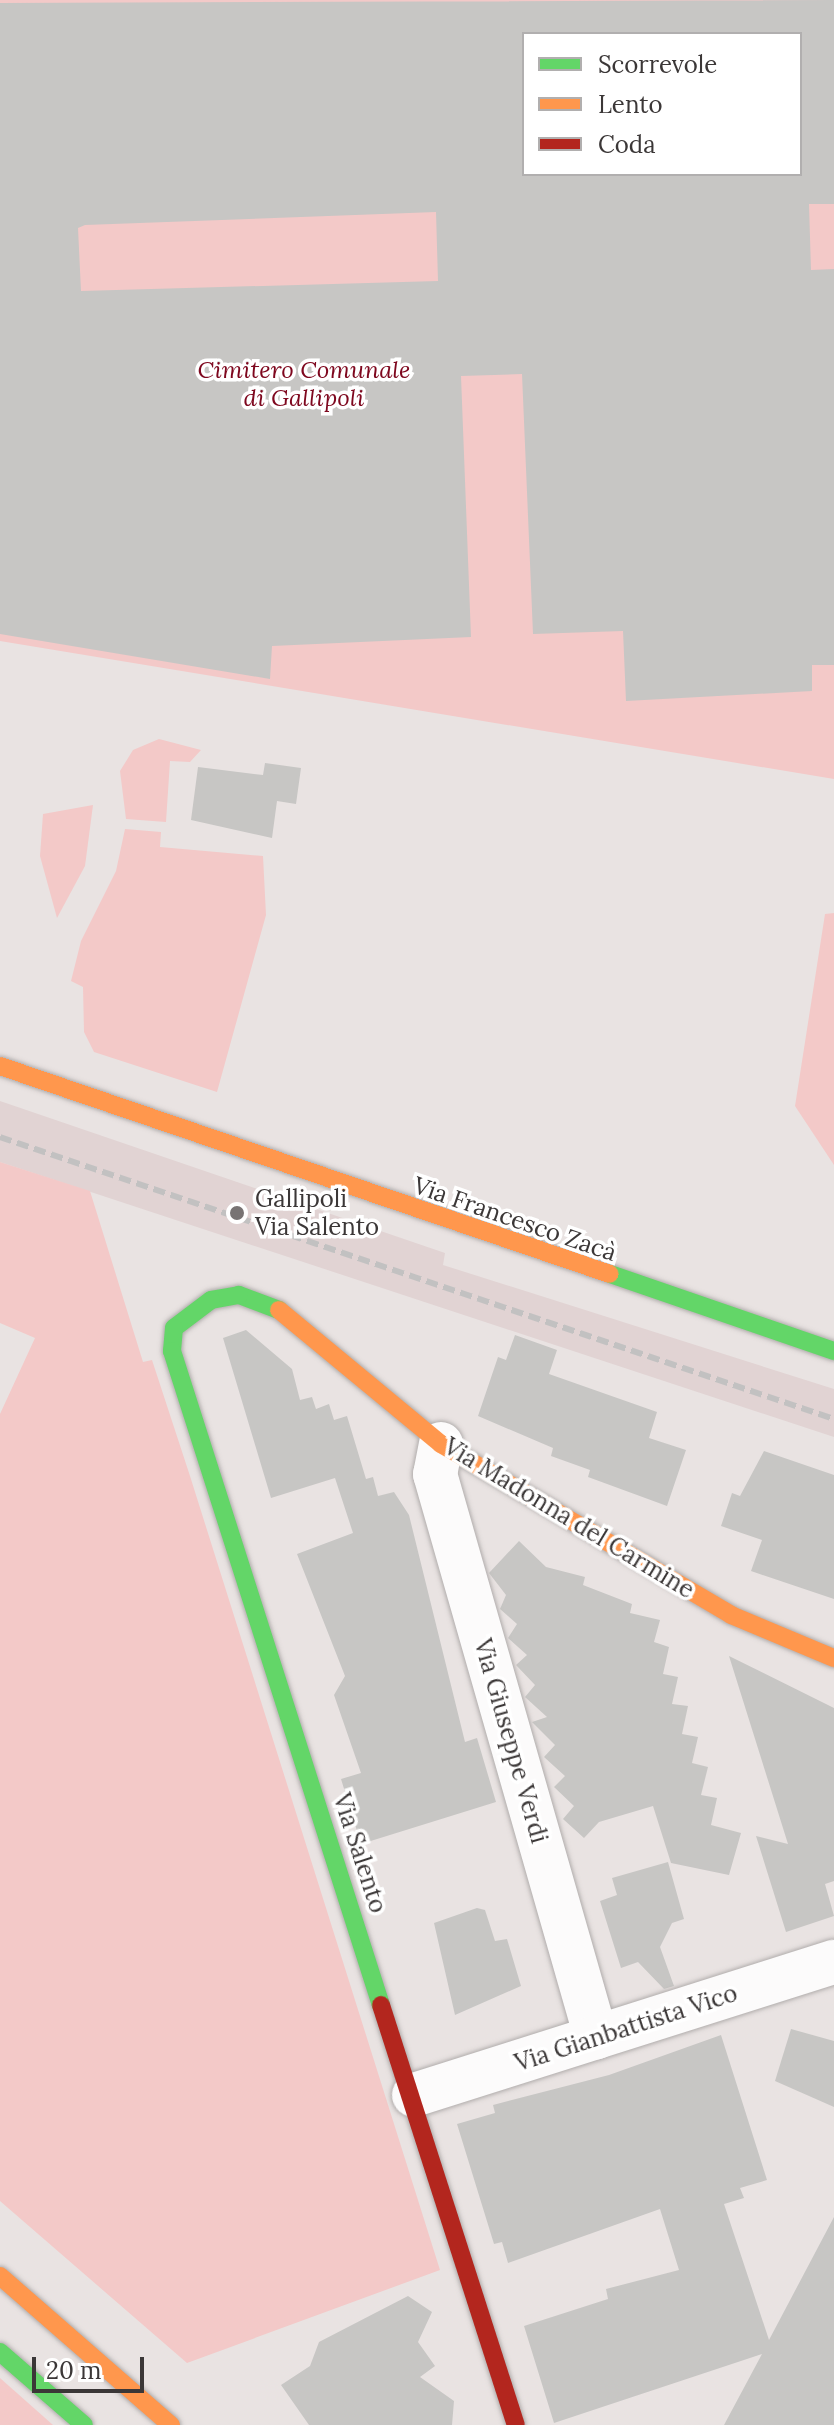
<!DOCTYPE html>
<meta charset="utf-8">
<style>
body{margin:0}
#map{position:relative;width:834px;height:2425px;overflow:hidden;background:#e9e3e2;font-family:Lora,serif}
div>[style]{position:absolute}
.built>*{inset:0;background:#e1d3d3}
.green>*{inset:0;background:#f3c9c8}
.building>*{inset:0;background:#c7c6c4}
.roads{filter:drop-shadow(0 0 2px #b1adac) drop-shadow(0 0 2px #b1adac)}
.street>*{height:44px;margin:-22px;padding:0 22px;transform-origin:22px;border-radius:22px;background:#fcfbfb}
.fast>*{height:18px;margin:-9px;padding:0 9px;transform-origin:9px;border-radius:9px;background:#63d668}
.slow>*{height:18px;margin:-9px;padding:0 9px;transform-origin:9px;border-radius:9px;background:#ff974d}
.jam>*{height:18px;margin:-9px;padding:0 9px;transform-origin:9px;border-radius:9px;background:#b3261e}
.rail>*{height:6px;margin-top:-3px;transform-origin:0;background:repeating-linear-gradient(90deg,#c2c1c1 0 12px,transparent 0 18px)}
.dots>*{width:22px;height:22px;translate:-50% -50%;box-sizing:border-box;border:4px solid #fff;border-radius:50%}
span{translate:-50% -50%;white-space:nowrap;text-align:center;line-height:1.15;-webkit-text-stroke:7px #fff;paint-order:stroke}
.park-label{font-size:24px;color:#7e071e;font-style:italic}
.poi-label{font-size:24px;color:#3b3737}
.left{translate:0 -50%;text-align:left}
.street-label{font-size:24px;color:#3b3737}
.legend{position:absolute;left:522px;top:32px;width:280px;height:144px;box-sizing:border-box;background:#fff;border:2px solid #b1afaf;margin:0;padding:10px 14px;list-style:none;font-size:24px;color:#3b3737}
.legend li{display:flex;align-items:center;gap:16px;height:40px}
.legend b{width:40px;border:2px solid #b1afaf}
.scale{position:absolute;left:32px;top:2357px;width:112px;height:36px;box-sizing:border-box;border:4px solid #3b3737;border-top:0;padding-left:10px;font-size:24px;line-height:28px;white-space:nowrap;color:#3b3737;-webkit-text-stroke:6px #fff;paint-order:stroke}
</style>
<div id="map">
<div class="built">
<div style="clip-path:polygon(0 1101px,445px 1253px,443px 1265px,834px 1389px,834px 1437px,0 1162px)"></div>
</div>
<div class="green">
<div style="clip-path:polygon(evenodd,0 0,834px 0,834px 779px,0 641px,0 0,524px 34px,800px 34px,800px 174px,524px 174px,524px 34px)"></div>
<div style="clip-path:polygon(159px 739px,201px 750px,190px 762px,170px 761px,166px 822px,126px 819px,120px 771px,133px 750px)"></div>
<div style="clip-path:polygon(93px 805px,85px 866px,57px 918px,40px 856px,43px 814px)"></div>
<div style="clip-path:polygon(125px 829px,161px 832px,160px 847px,263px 856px,266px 915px,217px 1092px,94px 1052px,84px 1032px,83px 987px,71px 981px,81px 941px,116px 871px)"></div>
<div style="clip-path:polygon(834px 913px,834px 1165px,795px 1106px,825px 914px)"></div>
<div style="clip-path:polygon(0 1162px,90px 1191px,143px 1362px,152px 1360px,190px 1476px,440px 2270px,187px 2363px,0 2201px,0 1414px,35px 1338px,0 1323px)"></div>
<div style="clip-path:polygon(0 2378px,53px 2425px,0 2425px)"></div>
</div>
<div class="building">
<div style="clip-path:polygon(evenodd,834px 0,834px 204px,809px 204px,811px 270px,834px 269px,834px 665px,812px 665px,812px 691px,626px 701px,623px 631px,533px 634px,522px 374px,461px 376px,471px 637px,272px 646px,270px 679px,0 634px,0 3px,834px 0,524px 34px,800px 34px,800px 174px,524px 174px,524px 34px,834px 0,436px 212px,438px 281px,81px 291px,78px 228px,85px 225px,436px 212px)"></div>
<div style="clip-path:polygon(265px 763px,301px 768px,296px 804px,277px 801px,272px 838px,191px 820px,198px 767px,263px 775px)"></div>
<div style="clip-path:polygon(246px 1330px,292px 1369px,300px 1400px,312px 1397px,316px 1409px,329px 1404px,334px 1420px,347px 1416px,366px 1479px,373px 1477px,378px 1496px,394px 1492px,409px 1515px,465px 1742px,477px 1738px,496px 1802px,361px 1844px,341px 1779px,361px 1773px,334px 1695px,345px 1676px,297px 1554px,353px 1533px,335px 1478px,271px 1498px,223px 1338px)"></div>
<div style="clip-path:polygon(515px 1335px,557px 1350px,549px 1374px,657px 1412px,649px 1438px,686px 1450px,667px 1506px,588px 1477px,590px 1470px,551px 1456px,553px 1448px,478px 1416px,498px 1357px,506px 1360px)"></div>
<div style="clip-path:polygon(764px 1451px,834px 1475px,834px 1599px,751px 1571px,762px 1540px,721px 1526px,732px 1493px,740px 1496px)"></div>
<div style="clip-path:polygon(519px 1541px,546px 1567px,585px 1577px,583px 1585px,632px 1604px,630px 1613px,660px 1620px,654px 1642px,669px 1647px,663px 1674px,678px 1677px,672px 1704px,688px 1706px,682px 1734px,698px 1737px,692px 1763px,708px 1767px,701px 1795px,717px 1798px,711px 1825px,741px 1833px,729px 1875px,671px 1863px,653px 1806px,599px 1822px,584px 1838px,563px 1819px,574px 1806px,554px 1787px,565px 1776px,544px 1757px,555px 1745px,532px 1722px,547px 1717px,525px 1697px,535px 1685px,516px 1665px,527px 1655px,508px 1638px,517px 1624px,500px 1609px,506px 1595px,489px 1573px)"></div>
<div style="clip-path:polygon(729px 1656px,834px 1708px,834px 1881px,825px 1884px,834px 1916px,786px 1932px,756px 1836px,788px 1844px)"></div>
<div style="clip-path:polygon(668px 1862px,684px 1919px,672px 1923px,660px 1947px,674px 1986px,664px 1989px,638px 1962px,621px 1968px,600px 1901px,617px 1895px,612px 1878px)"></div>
<div style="clip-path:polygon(477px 1908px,485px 1910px,495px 1941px,507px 1939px,521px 1986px,455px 2015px,434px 1923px)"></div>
<div style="clip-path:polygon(791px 2029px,834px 2041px,834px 2107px,775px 2081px)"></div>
<div style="clip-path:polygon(721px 2035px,767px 2180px,740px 2188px,744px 2198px,724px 2204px,769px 2340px,834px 2217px,834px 2425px,724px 2425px,762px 2354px,554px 2423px,524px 2326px,608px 2299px,606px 2289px,679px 2270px,660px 2209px,508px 2263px,502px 2242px,494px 2244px,457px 2124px,495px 2113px,493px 2105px,609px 2075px)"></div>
<div style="clip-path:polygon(408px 2296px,432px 2312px,418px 2342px,435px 2366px,420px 2377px,454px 2401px,452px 2425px,309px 2425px,281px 2385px,310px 2366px,319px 2342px)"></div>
</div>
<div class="roads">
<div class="street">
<div style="left:441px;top:1444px;width:31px;rotate:101deg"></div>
<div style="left:435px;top:1474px;width:586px;rotate:74.04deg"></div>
<div style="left:414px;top:2095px;width:441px;rotate:-17.6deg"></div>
</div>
<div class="fast">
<div style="left:610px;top:1274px;width:237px;rotate:19deg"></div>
<div style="left:279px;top:1310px;width:43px;rotate:-159.4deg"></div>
<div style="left:239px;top:1295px;width:28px;rotate:170deg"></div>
<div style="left:211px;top:1300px;width:46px;rotate:142.9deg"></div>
<div style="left:174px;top:1328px;width:23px;rotate:95deg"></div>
<div style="left:172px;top:1351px;width:687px;rotate:72.28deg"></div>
<div style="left:0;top:2352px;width:111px;rotate:41deg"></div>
</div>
<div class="slow">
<div style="left:0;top:1066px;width:644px;rotate:18.83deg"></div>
<div style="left:279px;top:1310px;width:210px;rotate:39.6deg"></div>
<div style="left:441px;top:1444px;width:337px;rotate:30.5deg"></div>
<div style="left:731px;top:1615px;width:112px;rotate:22.7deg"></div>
<div style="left:0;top:2276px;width:227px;rotate:41.1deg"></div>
</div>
<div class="jam">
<div style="left:381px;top:2005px;width:441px;rotate:72.2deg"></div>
</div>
</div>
<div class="rail">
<div style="left:0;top:1137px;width:880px;rotate:18.68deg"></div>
</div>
<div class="dots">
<div style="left:237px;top:1213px;background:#787373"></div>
</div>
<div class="park-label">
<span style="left:304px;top:384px">Cimitero Comunale<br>di Gallipoli</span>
</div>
<div class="poi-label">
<span class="left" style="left:255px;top:1213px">Gallipoli<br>Via Salento</span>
</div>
<div class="street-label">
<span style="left:515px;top:1219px;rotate:19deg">Via Francesco Zacà</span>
<span style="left:569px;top:1518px;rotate:31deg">Via Madonna del Carmine</span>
<span style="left:511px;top:1741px;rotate:74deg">Via Giuseppe Verdi</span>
<span style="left:360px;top:1853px;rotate:72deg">Via Salento</span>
<span style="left:626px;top:2028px;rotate:-18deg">Via Gianbattista Vico</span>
</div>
<ul class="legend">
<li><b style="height:10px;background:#63d668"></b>Scorrevole</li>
<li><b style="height:10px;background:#ff974d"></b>Lento</li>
<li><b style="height:10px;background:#b3261e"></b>Coda</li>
</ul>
<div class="scale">20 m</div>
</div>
